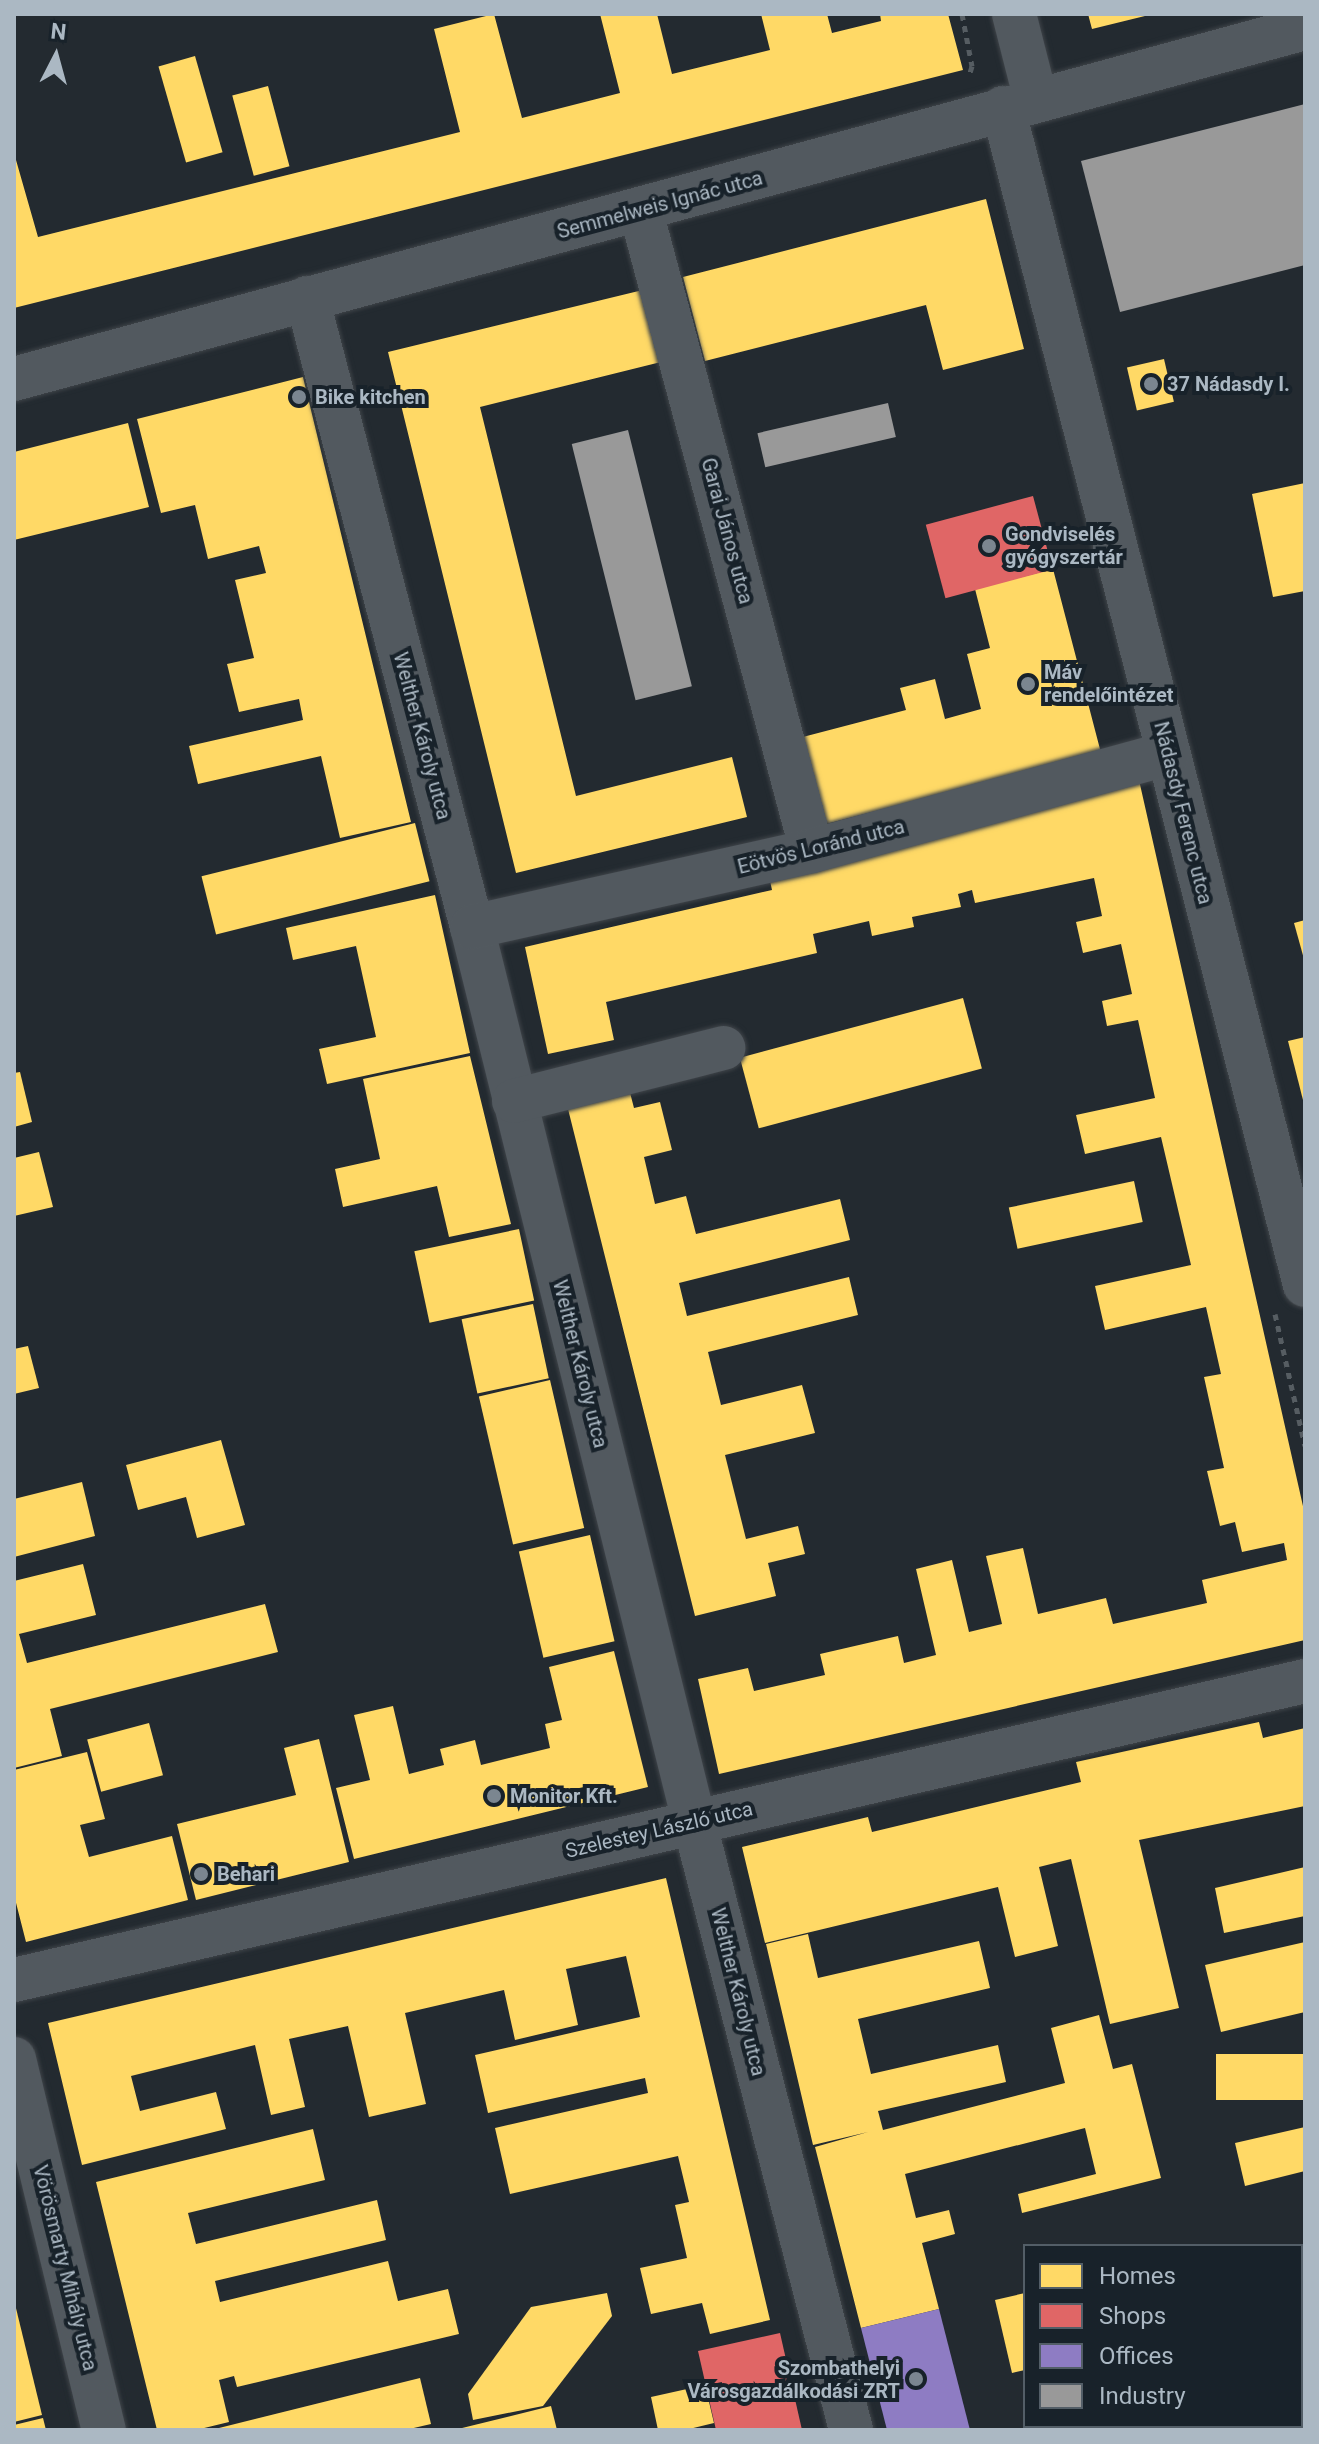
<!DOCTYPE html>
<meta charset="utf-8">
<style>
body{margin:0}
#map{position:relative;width:1319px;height:2444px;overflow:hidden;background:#232a30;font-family:Roboto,sans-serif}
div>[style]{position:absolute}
.homes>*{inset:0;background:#ffd966;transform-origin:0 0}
.shops>*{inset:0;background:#e06666;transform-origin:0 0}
.offices>*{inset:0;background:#8e7cc3}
.industry>*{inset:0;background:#999;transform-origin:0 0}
.path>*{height:5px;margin-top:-2.5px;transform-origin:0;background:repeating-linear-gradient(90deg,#565d62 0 6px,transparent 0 12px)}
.roads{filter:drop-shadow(0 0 2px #3f4449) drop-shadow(0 0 2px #3f4449)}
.minor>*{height:44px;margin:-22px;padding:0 22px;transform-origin:22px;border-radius:22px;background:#52595f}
.dots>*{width:22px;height:22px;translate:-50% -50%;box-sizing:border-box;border:4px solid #18222a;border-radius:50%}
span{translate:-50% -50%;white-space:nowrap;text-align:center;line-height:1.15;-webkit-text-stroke:8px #18222a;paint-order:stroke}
.street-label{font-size:20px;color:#abb8c3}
.poi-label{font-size:20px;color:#abb8c3;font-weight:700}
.left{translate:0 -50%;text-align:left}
.right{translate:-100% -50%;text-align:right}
.frame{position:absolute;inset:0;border:16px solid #abb8c3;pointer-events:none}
.legend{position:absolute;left:1023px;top:2244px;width:280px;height:184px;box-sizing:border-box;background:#18222a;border:2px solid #535e67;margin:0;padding:10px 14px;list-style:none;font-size:24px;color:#abb8c3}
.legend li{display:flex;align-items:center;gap:16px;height:40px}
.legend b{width:40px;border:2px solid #535e67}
.north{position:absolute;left:16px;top:16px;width:80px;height:80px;-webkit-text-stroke:6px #18222a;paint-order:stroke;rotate:6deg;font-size:22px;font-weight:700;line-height:32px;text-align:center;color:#abb8c3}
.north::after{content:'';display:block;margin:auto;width:28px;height:36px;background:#abb8c3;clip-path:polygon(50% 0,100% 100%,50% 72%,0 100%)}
</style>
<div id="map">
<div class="homes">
<div style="clip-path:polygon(494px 14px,522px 118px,620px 93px,600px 14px,657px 14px,672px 74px,770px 50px,761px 14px,827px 14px,832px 33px,881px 21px,880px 14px,948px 14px,963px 70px,14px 308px,14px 153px,38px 237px,460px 132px,434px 29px)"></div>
<div style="clip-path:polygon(1088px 14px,1149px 14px,1149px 15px,1092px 29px)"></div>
<div style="left:195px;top:56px;width:100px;height:38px;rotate:74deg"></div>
<div style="left:268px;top:86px;width:83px;height:37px;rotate:75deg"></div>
<div style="clip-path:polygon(986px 199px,1024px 349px,943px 370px,926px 305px,705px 361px,683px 277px)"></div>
<div style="clip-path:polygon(651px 288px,669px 360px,480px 407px,576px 796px,732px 757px,747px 817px,516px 873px,388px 352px)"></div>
<div style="left:1164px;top:359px;width:44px;height:38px;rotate:77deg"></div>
<div style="clip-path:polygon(303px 377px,411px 822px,340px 838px,321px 756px,198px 784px,189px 746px,303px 720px,299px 699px,239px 712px,227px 664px,254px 658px,235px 580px,266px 573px,259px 546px,208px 559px,195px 505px,161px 513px,137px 419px)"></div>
<div style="clip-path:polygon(128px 423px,149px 507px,14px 540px,14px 452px)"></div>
<div style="clip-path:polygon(1305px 483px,1305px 591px,1273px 597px,1252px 494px)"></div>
<div style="clip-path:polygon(1053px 569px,1101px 753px,822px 825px,799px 738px,906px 710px,900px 688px,935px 679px,945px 719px,981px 709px,967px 654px,990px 648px,975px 589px)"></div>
<div style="clip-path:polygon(1139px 780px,1305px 1515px,1305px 1640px,719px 1774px,698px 1679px,748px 1668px,754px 1691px,825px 1675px,820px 1654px,898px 1636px,904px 1663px,936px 1655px,916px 1569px,952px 1560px,969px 1632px,1002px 1624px,986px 1556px,1023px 1548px,1038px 1614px,1106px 1598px,1113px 1624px,1207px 1603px,1202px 1580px,1287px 1560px,1284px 1543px,1242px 1552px,1235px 1522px,1220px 1526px,1207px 1471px,1224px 1468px,1204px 1377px,1221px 1374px,1206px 1307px,1105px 1330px,1095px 1286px,1191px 1265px,1161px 1137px,1085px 1154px,1076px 1115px,1155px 1098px,1138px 1020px,1107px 1026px,1102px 1001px,1132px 994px,1121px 944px,1083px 953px,1076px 922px,1102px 916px,1094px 878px,975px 903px,972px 890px,958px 894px,961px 907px,912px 917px,914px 927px,872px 936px,869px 921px,813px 934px,817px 953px,606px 1002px,614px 1040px,548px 1054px,525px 947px,772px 890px,768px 871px)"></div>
<div style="left:415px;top:823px;width:60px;height:220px;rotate:76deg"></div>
<div style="clip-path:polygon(435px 895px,470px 1053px,327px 1084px,319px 1049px,376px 1037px,356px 946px,293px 960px,286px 928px)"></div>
<div style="clip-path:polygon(1305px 920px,1305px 959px,1304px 959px,1294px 923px)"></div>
<div style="left:963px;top:998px;width:73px;height:231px;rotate:75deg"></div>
<div style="clip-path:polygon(1305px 1037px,1305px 1104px,1304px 1104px,1288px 1041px)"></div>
<div style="clip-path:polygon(470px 1056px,511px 1224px,449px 1237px,437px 1186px,343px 1207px,335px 1169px,380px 1159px,363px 1079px)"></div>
<div style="clip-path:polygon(20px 1072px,32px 1122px,14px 1127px,14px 1073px)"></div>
<div style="clip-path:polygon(627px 1081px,634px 1108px,660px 1102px,672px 1150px,644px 1157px,655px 1204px,686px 1196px,696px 1234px,840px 1199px,850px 1240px,679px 1283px,687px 1316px,849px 1277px,858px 1315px,708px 1352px,721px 1405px,802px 1385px,815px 1433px,725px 1455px,746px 1539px,798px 1526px,805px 1554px,768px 1563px,776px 1596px,695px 1616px,565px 1097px)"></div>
<div style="clip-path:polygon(39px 1152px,53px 1207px,14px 1216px,14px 1158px)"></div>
<div style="left:1134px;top:1181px;width:42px;height:128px;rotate:78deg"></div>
<div style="left:519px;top:1229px;width:73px;height:107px;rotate:78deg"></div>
<div style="left:533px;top:1304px;width:76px;height:73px;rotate:78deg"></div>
<div style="clip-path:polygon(28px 1346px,39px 1388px,14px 1394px,14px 1349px)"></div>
<div style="left:550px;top:1380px;width:152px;height:73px;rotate:77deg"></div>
<div style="clip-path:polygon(221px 1440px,245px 1525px,197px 1538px,186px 1497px,138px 1510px,126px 1465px)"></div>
<div style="clip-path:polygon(82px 1482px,95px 1536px,14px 1557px,14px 1499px)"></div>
<div style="left:590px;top:1535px;width:109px;height:73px;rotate:77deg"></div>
<div style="clip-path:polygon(83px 1564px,96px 1615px,19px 1634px,27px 1663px,265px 1604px,278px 1652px,50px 1709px,62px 1756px,14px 1768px,14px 1581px)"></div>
<div style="clip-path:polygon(614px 1651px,648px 1787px,354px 1859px,336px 1788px,370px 1780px,354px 1715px,393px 1706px,409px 1774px,444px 1765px,440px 1749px,475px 1740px,481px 1765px,550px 1748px,545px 1724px,562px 1720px,549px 1667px)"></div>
<div style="clip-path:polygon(1259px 1722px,1263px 1738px,1305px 1728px,1305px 1806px,1139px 1840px,1179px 2008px,1110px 2024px,1071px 1859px,1039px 1867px,1058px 1946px,1015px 1957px,998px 1887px,765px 1943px,742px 1847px,868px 1817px,872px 1832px,1081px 1782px,1076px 1762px)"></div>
<div style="left:149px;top:1723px;width:54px;height:64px;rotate:75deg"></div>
<div style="clip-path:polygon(319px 1739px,349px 1862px,196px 1900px,177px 1824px,296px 1795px,284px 1748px)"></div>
<div style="clip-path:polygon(87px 1752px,105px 1819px,80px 1825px,89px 1857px,172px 1836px,188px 1900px,26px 1942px,14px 1895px,14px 1770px)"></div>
<div style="clip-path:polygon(1305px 1867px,1305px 1916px,1224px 1933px,1215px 1888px)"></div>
<div style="clip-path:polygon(666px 1878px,770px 2320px,710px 2334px,702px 2303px,651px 2314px,640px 2268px,687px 2258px,675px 2205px,689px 2202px,678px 2156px,510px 2194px,495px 2128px,648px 2093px,645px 2078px,488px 2113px,475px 2055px,640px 2017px,626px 1956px,566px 1969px,578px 2025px,515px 2040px,504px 1990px,405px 2013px,426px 2104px,369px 2117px,348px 2026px,289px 2039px,305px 2107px,271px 2115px,255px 2045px,131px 2076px,140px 2111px,216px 2092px,226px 2129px,82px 2165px,48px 2023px)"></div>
<div style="clip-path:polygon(808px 1934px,818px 1978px,979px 1941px,990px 1988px,858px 2019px,871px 2074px,998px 2045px,1006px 2082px,878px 2111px,883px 2130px,1065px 2083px,1051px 2028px,1099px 2015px,1113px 2069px,1132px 2064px,1161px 2178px,1022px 2213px,1018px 2194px,1096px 2174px,1085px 2128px,905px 2174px,916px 2218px,949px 2210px,955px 2234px,922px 2243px,939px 2309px,861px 2328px,815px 2147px,868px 2132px,813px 2145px,766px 1944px)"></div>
<div style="clip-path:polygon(1305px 1942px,1305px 2012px,1221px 2032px,1205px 1965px)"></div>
<div style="left:1305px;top:2054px;width:46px;height:89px;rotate:90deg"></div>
<div style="clip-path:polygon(1305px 2127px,1305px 2171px,1245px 2186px,1235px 2143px)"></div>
<div style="clip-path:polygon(313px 2129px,325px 2180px,188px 2213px,196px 2244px,377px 2200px,386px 2240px,215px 2281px,220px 2302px,388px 2261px,398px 2301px,448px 2289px,459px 2334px,237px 2387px,234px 2376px,219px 2380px,229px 2422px,196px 2430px,157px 2430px,96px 2182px)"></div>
<div style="clip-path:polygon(607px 2293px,612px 2316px,543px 2406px,473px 2420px,468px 2394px,531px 2307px)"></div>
<div style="clip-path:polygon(1025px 2293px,1025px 2370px,1012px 2373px,995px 2300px)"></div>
<div style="clip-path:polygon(14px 2300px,42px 2415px,14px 2422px)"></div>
<div style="clip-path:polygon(420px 2378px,431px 2424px,405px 2430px,211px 2430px)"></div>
<div style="clip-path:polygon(705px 2385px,714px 2423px,685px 2430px,658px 2430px,651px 2397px)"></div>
<div style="clip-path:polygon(551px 2406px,557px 2430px,458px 2430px,458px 2429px)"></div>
<div style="clip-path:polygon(43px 2418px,46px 2430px,14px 2430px,14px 2425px)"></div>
<div style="clip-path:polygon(1166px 2426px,1261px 2426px,1261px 2427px,1167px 2430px)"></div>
</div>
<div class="shops">
<div style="left:1033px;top:496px;width:76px;height:111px;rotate:75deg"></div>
<div style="clip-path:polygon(780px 2333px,802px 2430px,716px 2430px,698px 2351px)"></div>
</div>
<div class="offices">
<div style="clip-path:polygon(939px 2309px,970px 2430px,887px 2430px,861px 2328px)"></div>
</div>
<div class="industry">
<div style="clip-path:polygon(1305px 104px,1305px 265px,1120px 312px,1081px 161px)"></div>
<div style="left:888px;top:403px;width:35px;height:134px;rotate:77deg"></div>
<div style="left:628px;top:430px;width:264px;height:58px;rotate:76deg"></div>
</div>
<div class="path">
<div style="left:962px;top:14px;width:53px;rotate:79.1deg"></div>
<div style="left:972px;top:66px;width:10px;rotate:107deg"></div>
<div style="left:1275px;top:1314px;width:135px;rotate:77.2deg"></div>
</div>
<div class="roads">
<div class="minor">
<div style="left:1014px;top:14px;width:89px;rotate:75.7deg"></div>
<div style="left:1003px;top:108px;width:1215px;rotate:75.61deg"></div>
<div style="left:641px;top:212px;width:661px;rotate:75.02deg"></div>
<div style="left:307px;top:298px;width:650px;rotate:75.3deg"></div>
<div style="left:472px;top:927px;width:921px;rotate:76.05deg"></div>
<div style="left:694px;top:1821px;width:629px;rotate:75.54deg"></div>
<div style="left:14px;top:379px;width:1338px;rotate:-15.21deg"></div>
<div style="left:472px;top:927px;width:348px;rotate:-12.6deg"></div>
<div style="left:812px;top:851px;width:368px;rotate:-15.3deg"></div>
<div style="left:514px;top:1101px;width:216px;rotate:-14.2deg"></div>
<div style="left:14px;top:1980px;width:1325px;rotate:-13.04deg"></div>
<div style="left:14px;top:2059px;width:382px;rotate:76.4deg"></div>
</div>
</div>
<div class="dots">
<div style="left:1151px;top:384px;background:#7b8690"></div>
<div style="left:299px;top:397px;background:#7b8690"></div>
<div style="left:989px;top:546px;background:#7b8690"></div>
<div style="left:1028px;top:684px;background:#7b8690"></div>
<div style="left:494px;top:1796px;background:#7b8690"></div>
<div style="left:201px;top:1874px;background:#7b8690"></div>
<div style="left:916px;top:2379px;background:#7b8690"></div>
</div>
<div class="street-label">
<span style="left:660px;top:205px;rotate:-15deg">Semmelweis Ignác utca</span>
<span style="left:727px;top:531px;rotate:75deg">Garai János utca</span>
<span style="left:422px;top:736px;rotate:75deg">Welther Károly utca</span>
<span style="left:1183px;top:813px;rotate:76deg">Nádasdy Ferenc utca</span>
<span style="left:821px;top:847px;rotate:-14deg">Eötvös Loránd utca</span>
<span style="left:580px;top:1364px;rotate:76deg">Welther Károly utca</span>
<span style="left:659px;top:1830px;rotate:-13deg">Szelestey László utca</span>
<span style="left:738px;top:1992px;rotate:76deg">Welther Károly utca</span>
<span style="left:65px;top:2268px;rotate:76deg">Vörösmarty Mihály utca</span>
</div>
<div class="poi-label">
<span class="left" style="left:1167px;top:384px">37 Nádasdy I.</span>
<span class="left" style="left:315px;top:397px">Bike kitchen</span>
<span class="left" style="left:1005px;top:546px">Gondviselés<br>gyógyszertár</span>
<span class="left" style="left:1044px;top:684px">Máv<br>rendelőintézet</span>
<span class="left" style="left:510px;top:1796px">Monitor Kft.</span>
<span class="left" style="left:217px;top:1874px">Behari</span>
<span class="right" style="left:900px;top:2380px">Szombathelyi<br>Városgazdálkodási ZRT</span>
</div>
<div class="frame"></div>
<ul class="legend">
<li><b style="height:22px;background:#ffd966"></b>Homes</li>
<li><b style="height:22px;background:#e06666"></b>Shops</li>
<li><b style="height:22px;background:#8e7cc3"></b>Offices</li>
<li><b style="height:22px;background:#999"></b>Industry</li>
</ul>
<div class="north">N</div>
</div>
